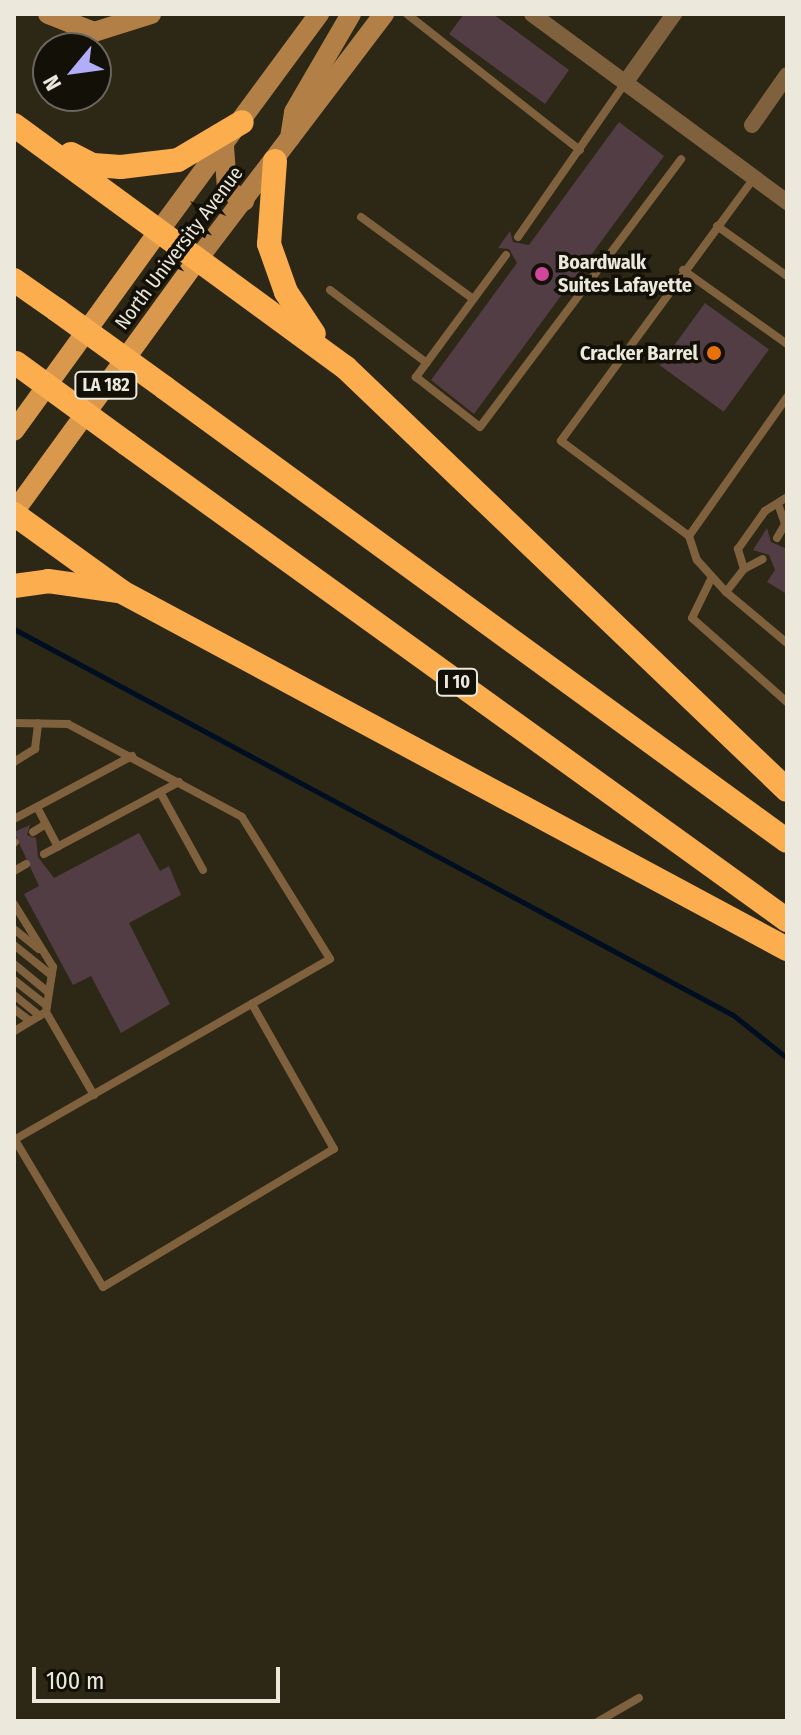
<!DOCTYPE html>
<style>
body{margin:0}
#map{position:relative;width:801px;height:1735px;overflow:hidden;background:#2d2715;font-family:"Fira Sans Condensed",sans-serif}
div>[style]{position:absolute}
.stream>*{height:5px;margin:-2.5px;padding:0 2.5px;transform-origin:2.5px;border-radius:2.5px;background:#000e22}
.building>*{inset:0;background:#523d45;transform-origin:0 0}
.lane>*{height:8px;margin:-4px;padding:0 4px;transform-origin:4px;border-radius:4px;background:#80613e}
.street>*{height:16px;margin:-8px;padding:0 8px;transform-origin:8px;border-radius:8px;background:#80613e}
.secondary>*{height:20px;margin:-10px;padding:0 10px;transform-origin:10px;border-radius:10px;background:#b28046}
.primary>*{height:20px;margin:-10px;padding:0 10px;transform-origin:10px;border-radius:10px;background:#d9984b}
.highway>*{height:24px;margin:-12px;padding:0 12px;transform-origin:12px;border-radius:12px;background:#fcae4e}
.highway-bridge>*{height:24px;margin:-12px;padding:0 12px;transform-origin:12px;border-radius:12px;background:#fcae4e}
.dots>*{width:22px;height:22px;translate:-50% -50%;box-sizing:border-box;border:4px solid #131008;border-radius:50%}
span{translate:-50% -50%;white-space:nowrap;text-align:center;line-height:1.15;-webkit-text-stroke:7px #131008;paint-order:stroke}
.shield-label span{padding:2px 6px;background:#131008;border:2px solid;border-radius:6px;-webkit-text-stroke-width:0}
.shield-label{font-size:18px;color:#ece8dc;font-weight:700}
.street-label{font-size:20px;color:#ece8dc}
.poi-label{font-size:20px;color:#ece8dc;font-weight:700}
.left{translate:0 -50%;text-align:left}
.right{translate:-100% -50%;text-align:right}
.frame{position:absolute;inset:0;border:16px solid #ece8dc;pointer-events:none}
.north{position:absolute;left:32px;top:32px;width:80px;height:80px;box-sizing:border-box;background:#131008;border:2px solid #6a665d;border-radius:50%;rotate:241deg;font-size:22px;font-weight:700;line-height:32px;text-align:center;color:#ece8dc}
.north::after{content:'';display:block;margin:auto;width:28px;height:36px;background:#b2adf9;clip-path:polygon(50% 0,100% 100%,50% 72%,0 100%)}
.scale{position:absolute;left:32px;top:1667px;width:248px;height:36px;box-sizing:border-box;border:4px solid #ece8dc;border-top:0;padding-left:10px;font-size:24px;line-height:28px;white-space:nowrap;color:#ece8dc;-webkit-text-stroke:6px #131008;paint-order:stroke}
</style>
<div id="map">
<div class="stream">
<div style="left:14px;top:629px;width:816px;rotate:28.23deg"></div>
<div style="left:733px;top:1015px;width:69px;rotate:38.5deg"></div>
</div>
<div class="building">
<div style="clip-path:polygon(464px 14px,493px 14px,569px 70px,545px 104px,449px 34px)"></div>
<div style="clip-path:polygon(619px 122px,664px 156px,474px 414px,431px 380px,517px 263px,509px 249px,498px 248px,510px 231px,513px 242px,529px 245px)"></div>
<div style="left:705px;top:303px;width:79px;height:77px;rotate:36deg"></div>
<div style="clip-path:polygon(767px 528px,771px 542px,787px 549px,787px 594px,767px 582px,775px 570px,769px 555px,753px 550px)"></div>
<div style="clip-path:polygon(30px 825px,27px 835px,36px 838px,38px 857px,54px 878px,139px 833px,160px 871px,169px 866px,181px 895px,129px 923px,170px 1004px,121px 1033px,91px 976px,73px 985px,24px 894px,39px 886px,14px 832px)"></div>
</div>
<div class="lane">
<div style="left:407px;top:14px;width:220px;rotate:38.2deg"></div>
<div style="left:754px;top:178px;width:326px;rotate:126.3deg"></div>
<div style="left:561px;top:441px;width:159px;rotate:36.6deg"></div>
<div style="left:689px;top:536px;width:25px;rotate:72deg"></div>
<div style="left:697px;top:560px;width:43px;rotate:47.8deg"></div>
<div style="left:726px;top:592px;width:29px;rotate:-52deg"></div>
<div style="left:744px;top:569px;width:21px;rotate:-107deg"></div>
<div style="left:738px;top:549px;width:47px;rotate:-54.6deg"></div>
<div style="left:765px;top:511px;width:26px;rotate:-32deg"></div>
<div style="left:361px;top:217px;width:139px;rotate:36.2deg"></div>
<div style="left:717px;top:226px;width:86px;rotate:35.5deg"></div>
<div style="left:518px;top:237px;width:188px;rotate:-55.2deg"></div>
<div style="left:506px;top:255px;width:152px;rotate:126.4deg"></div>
<div style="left:416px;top:377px;width:81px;rotate:38deg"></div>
<div style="left:480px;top:427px;width:335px;rotate:-53.1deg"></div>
<div style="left:683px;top:270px;width:128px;rotate:35.4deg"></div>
<div style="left:330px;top:290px;width:121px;rotate:37deg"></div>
<div style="left:689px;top:536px;width:170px;rotate:-54.8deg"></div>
<div style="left:777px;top:538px;width:16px;rotate:-60deg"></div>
<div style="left:785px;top:524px;width:18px;rotate:-109deg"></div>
<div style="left:744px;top:569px;width:21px;rotate:-28deg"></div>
<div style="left:711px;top:579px;width:43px;rotate:116deg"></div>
<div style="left:692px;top:618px;width:127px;rotate:41.5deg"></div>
<div style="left:726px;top:592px;width:80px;rotate:39.9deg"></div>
<div style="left:14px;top:723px;width:54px;rotate:1.1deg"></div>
<div style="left:68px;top:724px;width:197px;rotate:28.1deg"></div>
<div style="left:242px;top:817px;width:167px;rotate:58.2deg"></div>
<div style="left:330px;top:959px;width:364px;rotate:150.2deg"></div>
<div style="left:14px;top:762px;width:25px;rotate:-32deg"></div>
<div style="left:35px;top:749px;width:26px;rotate:-83deg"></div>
<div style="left:160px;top:792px;width:89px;rotate:61.1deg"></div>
<div style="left:37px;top:807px;width:45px;rotate:62.3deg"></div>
<div style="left:14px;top:819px;width:134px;rotate:-28.1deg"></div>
<div style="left:33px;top:832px;width:15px;rotate:-32deg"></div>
<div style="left:14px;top:843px;width:1px;rotate:-45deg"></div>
<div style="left:44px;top:854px;width:153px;rotate:-28.1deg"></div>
<div style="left:14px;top:871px;width:14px;rotate:-30deg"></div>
<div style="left:14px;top:904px;width:74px;rotate:58.2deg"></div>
<div style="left:53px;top:967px;width:46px;rotate:98.8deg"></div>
<div style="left:46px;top:1012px;width:37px;rotate:149deg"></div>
<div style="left:14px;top:929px;width:32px;rotate:39deg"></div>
<div style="left:14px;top:945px;width:48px;rotate:39deg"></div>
<div style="left:14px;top:964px;width:45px;rotate:39.6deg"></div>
<div style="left:14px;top:980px;width:42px;rotate:38.2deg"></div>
<div style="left:14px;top:995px;width:33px;rotate:39deg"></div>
<div style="left:14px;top:1009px;width:20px;rotate:37deg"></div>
<div style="left:46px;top:1012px;width:96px;rotate:60deg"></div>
<div style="left:15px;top:1140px;width:171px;rotate:59.1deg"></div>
<div style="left:103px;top:1287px;width:269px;rotate:-30.9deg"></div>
<div style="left:334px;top:1149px;width:167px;rotate:-119.5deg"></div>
<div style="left:599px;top:1721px;width:46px;rotate:-29.9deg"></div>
</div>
<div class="street">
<div style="left:532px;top:14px;width:317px;rotate:36.4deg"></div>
<div style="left:625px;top:83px;width:85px;rotate:-54.6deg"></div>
<div style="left:752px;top:125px;width:61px;rotate:-55deg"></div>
</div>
<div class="secondary">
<div style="left:48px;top:14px;width:49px;rotate:21.4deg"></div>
<div style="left:94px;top:32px;width:60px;rotate:-17.5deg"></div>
<div style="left:290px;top:138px;width:26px;rotate:-81deg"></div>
<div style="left:294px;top:112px;width:113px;rotate:-59.8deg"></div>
<div style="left:224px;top:146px;width:43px;rotate:86deg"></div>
<div style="left:227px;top:189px;width:21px;rotate:35deg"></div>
<div style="left:159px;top:231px;width:270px;rotate:-53.6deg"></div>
<div style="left:198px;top:259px;width:308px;rotate:-52.8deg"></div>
</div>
<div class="primary">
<div style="left:14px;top:431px;width:247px;rotate:-54.1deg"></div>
<div style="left:14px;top:512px;width:313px;rotate:-54deg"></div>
</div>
<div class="highway">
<div style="left:14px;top:125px;width:411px;rotate:36.2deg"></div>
<div style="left:346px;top:368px;width:610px;rotate:43.74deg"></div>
<div style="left:71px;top:154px;width:25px;rotate:27deg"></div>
<div style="left:93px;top:165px;width:28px;rotate:4deg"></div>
<div style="left:121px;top:167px;width:57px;rotate:-7deg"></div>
<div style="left:178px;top:160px;width:74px;rotate:-30.7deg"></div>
<div style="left:275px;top:161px;width:83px;rotate:94.1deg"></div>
<div style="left:269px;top:244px;width:51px;rotate:70.5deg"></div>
<div style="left:286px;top:292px;width:50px;rotate:56.3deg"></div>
<div style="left:14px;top:280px;width:52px;rotate:34.9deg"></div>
<div style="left:165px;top:388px;width:769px;rotate:36.07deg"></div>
<div style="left:127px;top:444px;width:814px;rotate:35.8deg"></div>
<div style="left:14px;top:514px;width:133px;rotate:35.8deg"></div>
<div style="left:122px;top:592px;width:755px;rotate:28.23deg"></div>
<div style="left:14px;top:586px;width:34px;rotate:-8deg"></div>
<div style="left:48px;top:581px;width:71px;rotate:8.1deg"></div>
</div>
<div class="highway-bridge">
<div style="left:57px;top:310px;width:133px;rotate:35.8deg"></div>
<div style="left:16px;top:363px;width:137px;rotate:36.1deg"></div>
</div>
<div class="dots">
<div style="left:542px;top:274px;background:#d1479c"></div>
<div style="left:714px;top:353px;background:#e8710a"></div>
</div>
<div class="shield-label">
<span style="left:106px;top:385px">LA 182</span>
<span style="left:457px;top:682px">I 10</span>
</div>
<div class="street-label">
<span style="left:179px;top:248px;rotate:-53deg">North University Avenue</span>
</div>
<div class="poi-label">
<span class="left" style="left:558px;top:274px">Boardwalk<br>Suites Lafayette</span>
<span class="right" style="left:698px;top:353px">Cracker Barrel</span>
</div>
<div class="frame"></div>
<div class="north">N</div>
<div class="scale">100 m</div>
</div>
